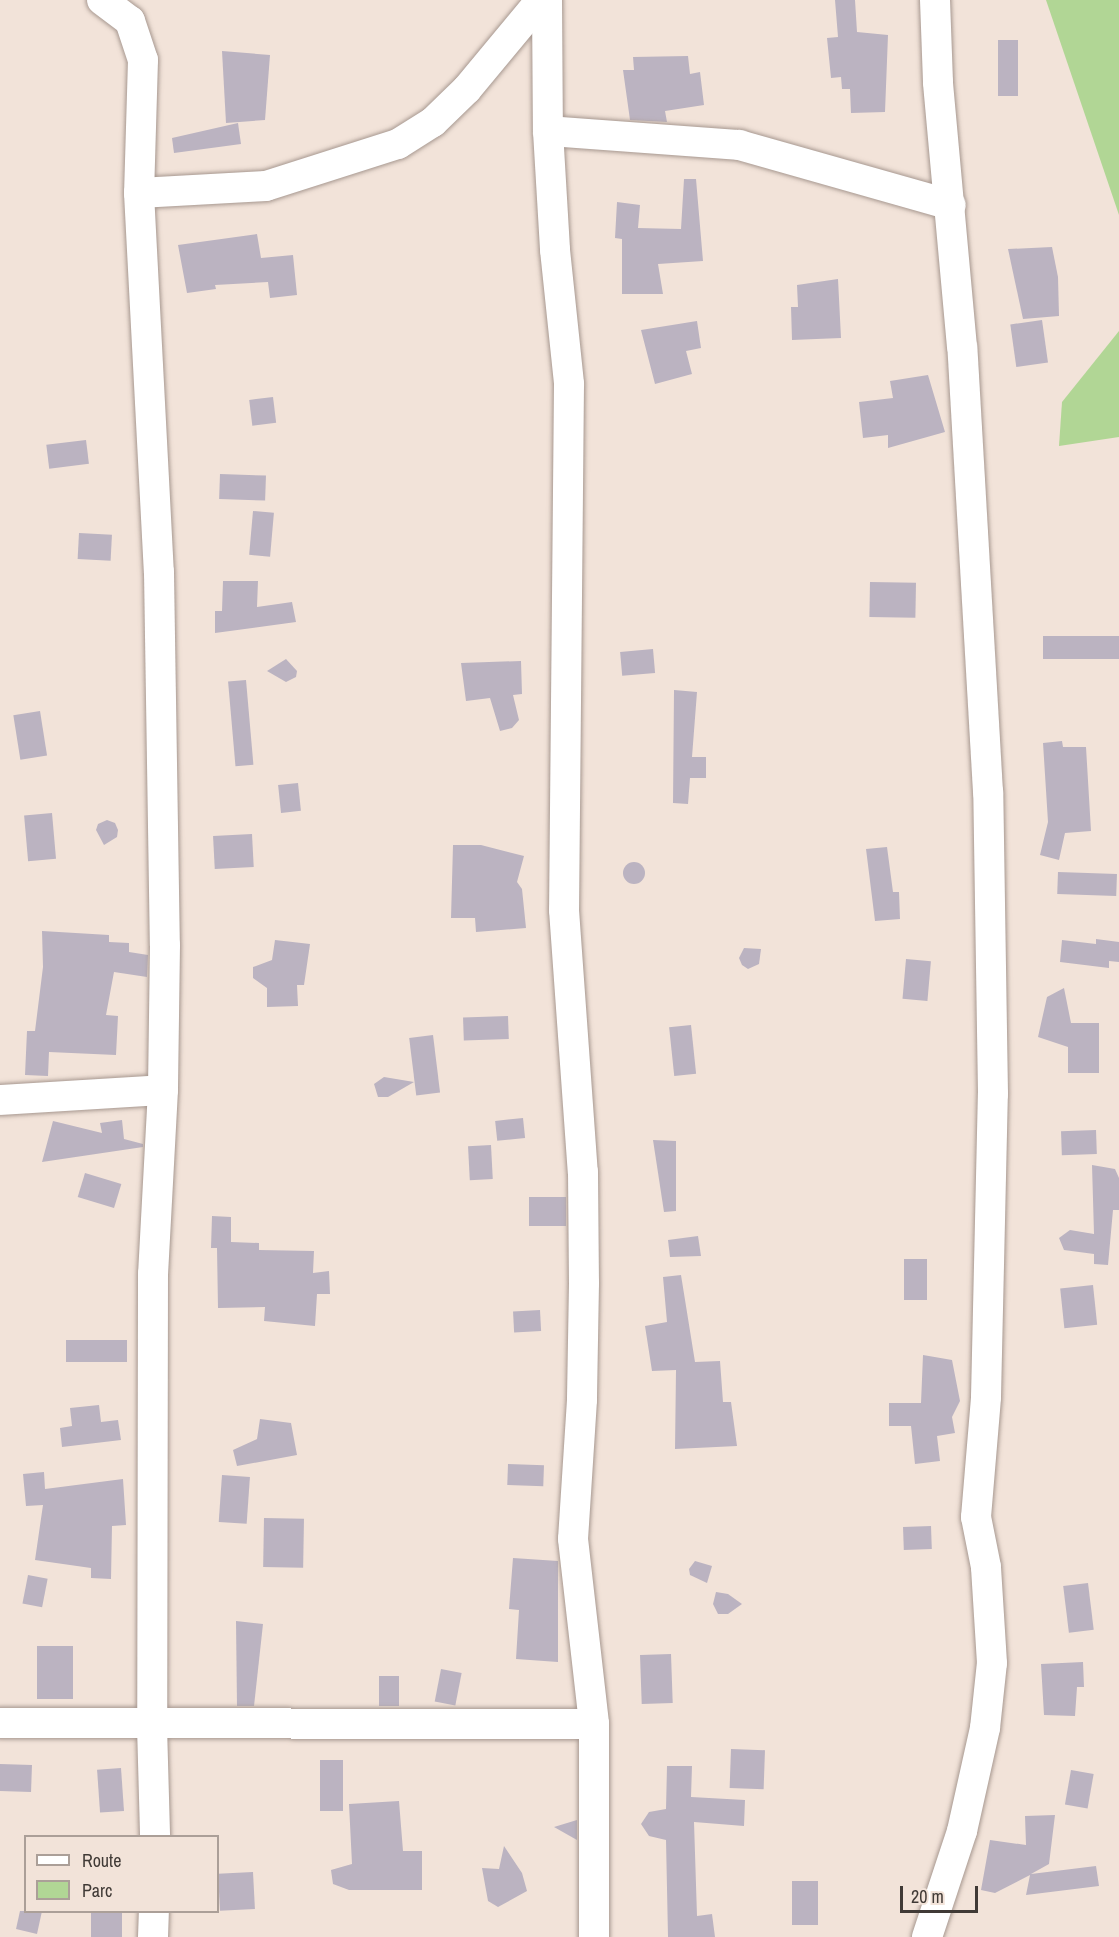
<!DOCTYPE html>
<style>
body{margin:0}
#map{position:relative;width:1119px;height:1937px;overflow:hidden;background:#f2e3d9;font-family:"Archivo Narrow",sans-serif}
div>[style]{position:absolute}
.green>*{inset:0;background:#b1d695}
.building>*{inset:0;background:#bbb3c1;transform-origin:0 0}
.round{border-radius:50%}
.roads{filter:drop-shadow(0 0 2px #a79890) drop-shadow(0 0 2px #a79890)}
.street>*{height:30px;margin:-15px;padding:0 15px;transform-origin:15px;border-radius:15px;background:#fff}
span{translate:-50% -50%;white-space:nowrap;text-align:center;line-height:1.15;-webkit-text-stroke:5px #f2e3d9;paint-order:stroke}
.legend{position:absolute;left:24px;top:1835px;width:195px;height:78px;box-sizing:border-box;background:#f2e3d9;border:2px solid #ab9f98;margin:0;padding:8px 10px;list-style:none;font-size:18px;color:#403a36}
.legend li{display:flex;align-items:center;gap:12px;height:30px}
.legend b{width:30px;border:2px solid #ab9f98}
.scale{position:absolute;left:900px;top:1886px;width:78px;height:27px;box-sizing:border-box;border:3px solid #403a36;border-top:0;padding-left:8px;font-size:18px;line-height:21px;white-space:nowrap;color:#403a36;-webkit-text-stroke:4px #f2e3d9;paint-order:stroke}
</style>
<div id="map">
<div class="green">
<div style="clip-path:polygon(1046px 0,1119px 0,1119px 215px)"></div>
<div style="clip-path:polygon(1119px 331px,1119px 437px,1059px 446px,1062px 402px)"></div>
</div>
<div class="building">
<div style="clip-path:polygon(835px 0,855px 0,857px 32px,888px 35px,885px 112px,851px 113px,850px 89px,842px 89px,841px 77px,831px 78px,827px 38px,838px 37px)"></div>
<div style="left:998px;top:40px;width:20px;height:56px"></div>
<div style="clip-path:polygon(222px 51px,270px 55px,265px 120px,226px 123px)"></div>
<div style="clip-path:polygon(688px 56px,690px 74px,700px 72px,704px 105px,665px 111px,667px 122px,630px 120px,623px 70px,634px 70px,633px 57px)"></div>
<div style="clip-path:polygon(238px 123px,241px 144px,174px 153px,172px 138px)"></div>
<div style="clip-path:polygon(684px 179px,696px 179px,703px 261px,658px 264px,663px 294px,622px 294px,622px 239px,615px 238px,617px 202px,640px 205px,638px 228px,681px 229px)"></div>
<div style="clip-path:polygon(257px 234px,261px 258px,293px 255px,297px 295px,270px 298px,268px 282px,215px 285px,216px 289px,187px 293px,178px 245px)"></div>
<div style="clip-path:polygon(1052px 247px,1058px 277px,1059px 316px,1023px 319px,1008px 249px)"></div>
<div style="clip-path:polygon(838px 279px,841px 338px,792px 340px,791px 307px,798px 307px,797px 285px)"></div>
<div style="left:1042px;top:320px;width:43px;height:32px;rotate:82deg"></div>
<div style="clip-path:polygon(697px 321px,701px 348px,686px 351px,692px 374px,655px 384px,641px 330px)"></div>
<div style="clip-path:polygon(928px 375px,945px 432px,888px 448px,888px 435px,863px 438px,859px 402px,893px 398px,890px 381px)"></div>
<div style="left:273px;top:397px;width:26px;height:24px;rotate:83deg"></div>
<div style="left:86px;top:440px;width:24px;height:40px;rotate:83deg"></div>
<div style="left:220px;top:474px;width:46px;height:25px;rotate:2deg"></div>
<div style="left:253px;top:511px;width:21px;height:44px;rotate:5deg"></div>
<div style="left:79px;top:533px;width:33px;height:26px;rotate:3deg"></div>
<div style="clip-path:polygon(223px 581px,258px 581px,257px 607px,292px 602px,296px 622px,215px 633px,215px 611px,222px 611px)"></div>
<div style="left:870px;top:582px;width:46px;height:35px;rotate:1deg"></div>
<div style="left:1119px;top:636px;width:23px;height:76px;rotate:90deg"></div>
<div style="left:653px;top:649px;width:24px;height:33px;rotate:85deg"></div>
<div style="clip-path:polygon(286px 659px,297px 671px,296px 677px,286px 682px,267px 671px)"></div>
<div style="clip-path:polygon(521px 661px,522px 694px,513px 695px,519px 720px,512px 728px,500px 731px,490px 698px,466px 701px,461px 663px)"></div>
<div style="left:246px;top:680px;width:85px;height:18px;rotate:85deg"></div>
<div style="clip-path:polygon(674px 690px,697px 692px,692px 757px,706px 757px,706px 778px,690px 778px,688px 804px,673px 803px)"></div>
<div style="left:40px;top:711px;width:45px;height:27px;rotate:81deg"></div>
<div style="clip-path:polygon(1062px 741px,1063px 747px,1086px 747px,1091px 831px,1065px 833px,1059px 860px,1040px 855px,1048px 822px,1043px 743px)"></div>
<div style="left:298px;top:783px;width:28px;height:20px;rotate:84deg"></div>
<div style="left:52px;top:813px;width:46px;height:28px;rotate:85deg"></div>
<div style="clip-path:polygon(107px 820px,115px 823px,118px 830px,117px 837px,104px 845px,96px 830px,98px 824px)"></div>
<div style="left:252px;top:834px;width:33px;height:39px;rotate:87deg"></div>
<div style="clip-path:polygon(453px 845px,481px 845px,524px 856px,517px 882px,522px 889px,526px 928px,476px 932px,475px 918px,451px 918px)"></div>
<div style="clip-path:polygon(887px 847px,893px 892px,899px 892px,900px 919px,875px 921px,866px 849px)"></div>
<div class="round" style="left:623px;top:862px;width:22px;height:22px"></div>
<div style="left:1058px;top:872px;width:59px;height:22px;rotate:2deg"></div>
<div style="clip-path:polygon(42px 931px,109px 935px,109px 942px,129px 943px,129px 952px,148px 955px,147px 977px,114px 972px,106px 1015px,118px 1016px,116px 1055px,49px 1052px,48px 1076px,25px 1075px,27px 1031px,35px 1031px,43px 967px)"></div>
<div style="clip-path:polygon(1096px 939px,1119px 942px,1119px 962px,1109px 961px,1109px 968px,1060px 962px,1062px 940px,1096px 944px)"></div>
<div style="clip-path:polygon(275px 940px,310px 944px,304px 985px,297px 985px,298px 1006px,267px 1007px,267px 988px,253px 978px,253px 967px,272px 960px)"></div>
<div style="clip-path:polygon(744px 948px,761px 949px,759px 964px,748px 969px,742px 965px,739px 958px)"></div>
<div style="left:906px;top:959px;width:25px;height:40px;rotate:5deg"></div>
<div style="clip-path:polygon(1064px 988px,1071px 1023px,1099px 1023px,1099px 1073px,1068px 1073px,1068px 1047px,1038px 1037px,1047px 997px)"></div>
<div style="left:508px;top:1016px;width:23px;height:45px;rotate:88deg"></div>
<div style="left:691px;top:1025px;width:49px;height:22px;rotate:84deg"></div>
<div style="left:433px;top:1035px;width:58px;height:24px;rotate:83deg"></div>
<div style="clip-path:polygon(384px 1077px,414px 1082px,388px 1097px,378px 1097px,374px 1084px)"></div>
<div style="left:523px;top:1118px;width:20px;height:28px;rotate:84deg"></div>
<div style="clip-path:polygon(122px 1120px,124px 1139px,143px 1144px,143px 1147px,42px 1162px,53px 1121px,102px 1133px,100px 1123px)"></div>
<div style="left:1096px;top:1130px;width:24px;height:35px;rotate:88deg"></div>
<div style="clip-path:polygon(653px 1140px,676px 1141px,676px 1211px,664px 1212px)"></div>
<div style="left:491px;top:1145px;width:34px;height:23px;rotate:87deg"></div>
<div style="clip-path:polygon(1092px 1165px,1115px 1169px,1119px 1178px,1119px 1210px,1113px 1210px,1108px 1265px,1094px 1264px,1094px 1254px,1064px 1250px,1059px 1238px,1070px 1230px,1094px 1234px)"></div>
<div style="left:85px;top:1173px;width:38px;height:25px;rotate:17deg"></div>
<div style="left:566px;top:1197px;width:29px;height:37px;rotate:90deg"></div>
<div style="clip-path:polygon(212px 1216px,231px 1217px,231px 1242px,259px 1243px,259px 1250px,314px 1251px,313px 1273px,329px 1271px,330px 1294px,317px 1294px,315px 1326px,264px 1321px,265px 1307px,218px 1308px,217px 1248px,211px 1248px)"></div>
<div style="clip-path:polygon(698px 1236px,701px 1256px,670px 1257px,668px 1240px)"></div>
<div style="left:927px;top:1259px;width:41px;height:23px;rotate:90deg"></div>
<div style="clip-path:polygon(681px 1275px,695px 1362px,720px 1361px,723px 1402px,731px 1402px,737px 1446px,675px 1449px,676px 1370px,652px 1371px,645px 1326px,667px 1322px,663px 1277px)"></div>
<div style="left:1093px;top:1285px;width:40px;height:33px;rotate:84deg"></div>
<div style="left:540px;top:1310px;width:21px;height:27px;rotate:87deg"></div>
<div style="left:66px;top:1340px;width:61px;height:22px"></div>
<div style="clip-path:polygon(923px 1355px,952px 1360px,960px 1401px,952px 1417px,955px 1433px,937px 1436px,940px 1461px,915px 1464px,911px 1426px,889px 1426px,889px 1403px,921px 1403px)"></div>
<div style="clip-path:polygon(99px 1405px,101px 1422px,118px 1420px,121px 1440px,62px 1447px,60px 1428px,72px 1426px,70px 1408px)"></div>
<div style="clip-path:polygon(260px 1419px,291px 1423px,297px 1455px,237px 1466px,233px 1450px,257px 1439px)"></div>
<div style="left:508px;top:1464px;width:36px;height:21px;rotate:2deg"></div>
<div style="clip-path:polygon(44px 1472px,45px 1489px,123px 1479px,126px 1525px,112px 1526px,111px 1579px,91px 1578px,91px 1568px,35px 1560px,43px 1505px,26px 1506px,23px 1474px)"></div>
<div style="left:222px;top:1475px;width:28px;height:47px;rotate:4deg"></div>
<div style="left:264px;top:1518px;width:40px;height:49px;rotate:1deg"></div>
<div style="left:931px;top:1526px;width:23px;height:28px;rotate:88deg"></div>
<div style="clip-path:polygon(513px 1558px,558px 1561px,558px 1662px,516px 1659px,519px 1610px,509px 1609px)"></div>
<div style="clip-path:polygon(695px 1561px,712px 1566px,707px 1583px,690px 1575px,689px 1569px)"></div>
<div style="left:28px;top:1575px;width:20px;height:29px;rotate:11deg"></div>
<div style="left:1088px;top:1583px;width:47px;height:25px;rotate:83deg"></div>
<div style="clip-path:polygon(716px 1592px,728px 1594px,742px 1604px,728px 1614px,718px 1614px,713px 1604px)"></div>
<div style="clip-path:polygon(236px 1621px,263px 1624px,254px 1706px,237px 1706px)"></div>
<div style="left:37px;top:1646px;width:36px;height:53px"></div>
<div style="left:671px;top:1654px;width:49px;height:31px;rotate:88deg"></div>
<div style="clip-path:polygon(1083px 1662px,1084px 1687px,1077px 1687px,1075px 1716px,1044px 1715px,1041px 1664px)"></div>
<div style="left:441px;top:1669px;width:21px;height:33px;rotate:11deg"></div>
<div style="left:379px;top:1676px;width:20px;height:30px"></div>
<div style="left:731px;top:1749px;width:34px;height:39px;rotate:2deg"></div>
<div style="left:320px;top:1760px;width:23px;height:51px"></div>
<div style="left:0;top:1764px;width:32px;height:27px;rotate:2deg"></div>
<div style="clip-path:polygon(667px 1766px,692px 1766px,691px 1797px,745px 1800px,744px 1826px,694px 1822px,697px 1916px,712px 1914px,715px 1937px,668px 1937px,666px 1840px,649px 1836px,641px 1824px,649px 1812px,666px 1809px)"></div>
<div style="left:121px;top:1768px;width:43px;height:24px;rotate:86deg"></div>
<div style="left:1071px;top:1770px;width:23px;height:35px;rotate:10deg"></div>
<div style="clip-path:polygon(399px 1801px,403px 1851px,422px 1851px,422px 1890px,349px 1890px,333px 1884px,331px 1870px,352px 1864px,349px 1804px)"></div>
<div style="clip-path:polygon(1055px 1815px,1049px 1864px,1031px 1874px,1096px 1866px,1099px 1886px,1026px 1895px,1030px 1875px,995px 1893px,981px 1890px,990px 1840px,1026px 1845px,1025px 1816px)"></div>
<div style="clip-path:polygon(577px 1820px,577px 1840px,554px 1827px)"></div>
<div style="clip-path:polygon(504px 1846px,522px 1873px,527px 1891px,498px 1907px,488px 1901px,482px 1868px,499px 1869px)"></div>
<div style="left:253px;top:1872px;width:37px;height:35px;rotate:87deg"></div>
<div style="left:792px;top:1881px;width:26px;height:44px"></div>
<div style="clip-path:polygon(20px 1911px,42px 1911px,37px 1934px,16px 1929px)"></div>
<div style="left:91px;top:1911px;width:31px;height:26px"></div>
</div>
<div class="roads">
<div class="street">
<div style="left:102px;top:0;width:35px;rotate:37deg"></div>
<div style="left:130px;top:21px;width:41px;rotate:71.6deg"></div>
<div style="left:143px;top:60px;width:133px;rotate:91.7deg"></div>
<div style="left:139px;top:193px;width:380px;rotate:87deg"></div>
<div style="left:159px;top:572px;width:373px;rotate:89.1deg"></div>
<div style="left:165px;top:945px;width:145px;rotate:90.8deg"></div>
<div style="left:163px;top:1090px;width:184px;rotate:93.1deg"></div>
<div style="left:153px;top:1274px;width:452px;rotate:90.1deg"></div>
<div style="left:152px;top:1726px;width:110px;rotate:88.4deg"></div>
<div style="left:547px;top:0;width:131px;rotate:89.6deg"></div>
<div style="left:548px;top:131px;width:119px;rotate:86.6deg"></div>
<div style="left:555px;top:250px;width:135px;rotate:84deg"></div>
<div style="left:569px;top:384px;width:526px;rotate:90.54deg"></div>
<div style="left:564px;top:910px;width:263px;rotate:85.9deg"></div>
<div style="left:583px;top:1172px;width:111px;rotate:89.5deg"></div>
<div style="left:584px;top:1283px;width:117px;rotate:91deg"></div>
<div style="left:582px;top:1400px;width:139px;rotate:93.7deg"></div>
<div style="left:573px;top:1539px;width:186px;rotate:83.5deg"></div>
<div style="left:594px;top:1724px;width:213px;rotate:90deg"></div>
<div style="left:548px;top:131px;width:192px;rotate:4.2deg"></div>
<div style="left:739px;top:145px;width:220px;rotate:15.8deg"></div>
<div style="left:139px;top:193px;width:127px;rotate:-3.2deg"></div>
<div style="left:266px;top:186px;width:139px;rotate:-17.7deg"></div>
<div style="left:398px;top:144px;width:41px;rotate:-32.2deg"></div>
<div style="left:433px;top:122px;width:47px;rotate:-44.1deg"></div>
<div style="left:467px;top:89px;width:116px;rotate:-50.3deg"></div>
<div style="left:0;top:1100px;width:163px;rotate:-3.5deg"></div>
<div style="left:0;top:1723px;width:594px;rotate:0.1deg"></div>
<div style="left:153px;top:1937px;width:25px;rotate:-88deg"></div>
<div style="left:927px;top:1937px;width:112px;rotate:-71.7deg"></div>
<div style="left:962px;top:1831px;width:106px;rotate:-77.4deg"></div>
<div style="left:985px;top:1728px;width:65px;rotate:-83.9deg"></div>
<div style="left:992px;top:1663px;width:96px;rotate:-93.6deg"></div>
<div style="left:986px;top:1567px;width:51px;rotate:-101.3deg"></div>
<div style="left:976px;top:1517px;width:120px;rotate:-85.2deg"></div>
<div style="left:986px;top:1397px;width:303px;rotate:-88.7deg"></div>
<div style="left:993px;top:1094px;width:302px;rotate:-90.9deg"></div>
<div style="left:988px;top:792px;width:446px;rotate:-93.3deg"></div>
<div style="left:962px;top:347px;width:266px;rotate:-95.2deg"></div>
<div style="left:938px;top:82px;width:82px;rotate:-92.1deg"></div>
</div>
</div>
<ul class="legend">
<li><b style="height:8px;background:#fff"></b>Route</li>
<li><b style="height:16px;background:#b1d695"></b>Parc</li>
</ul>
<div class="scale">20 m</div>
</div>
